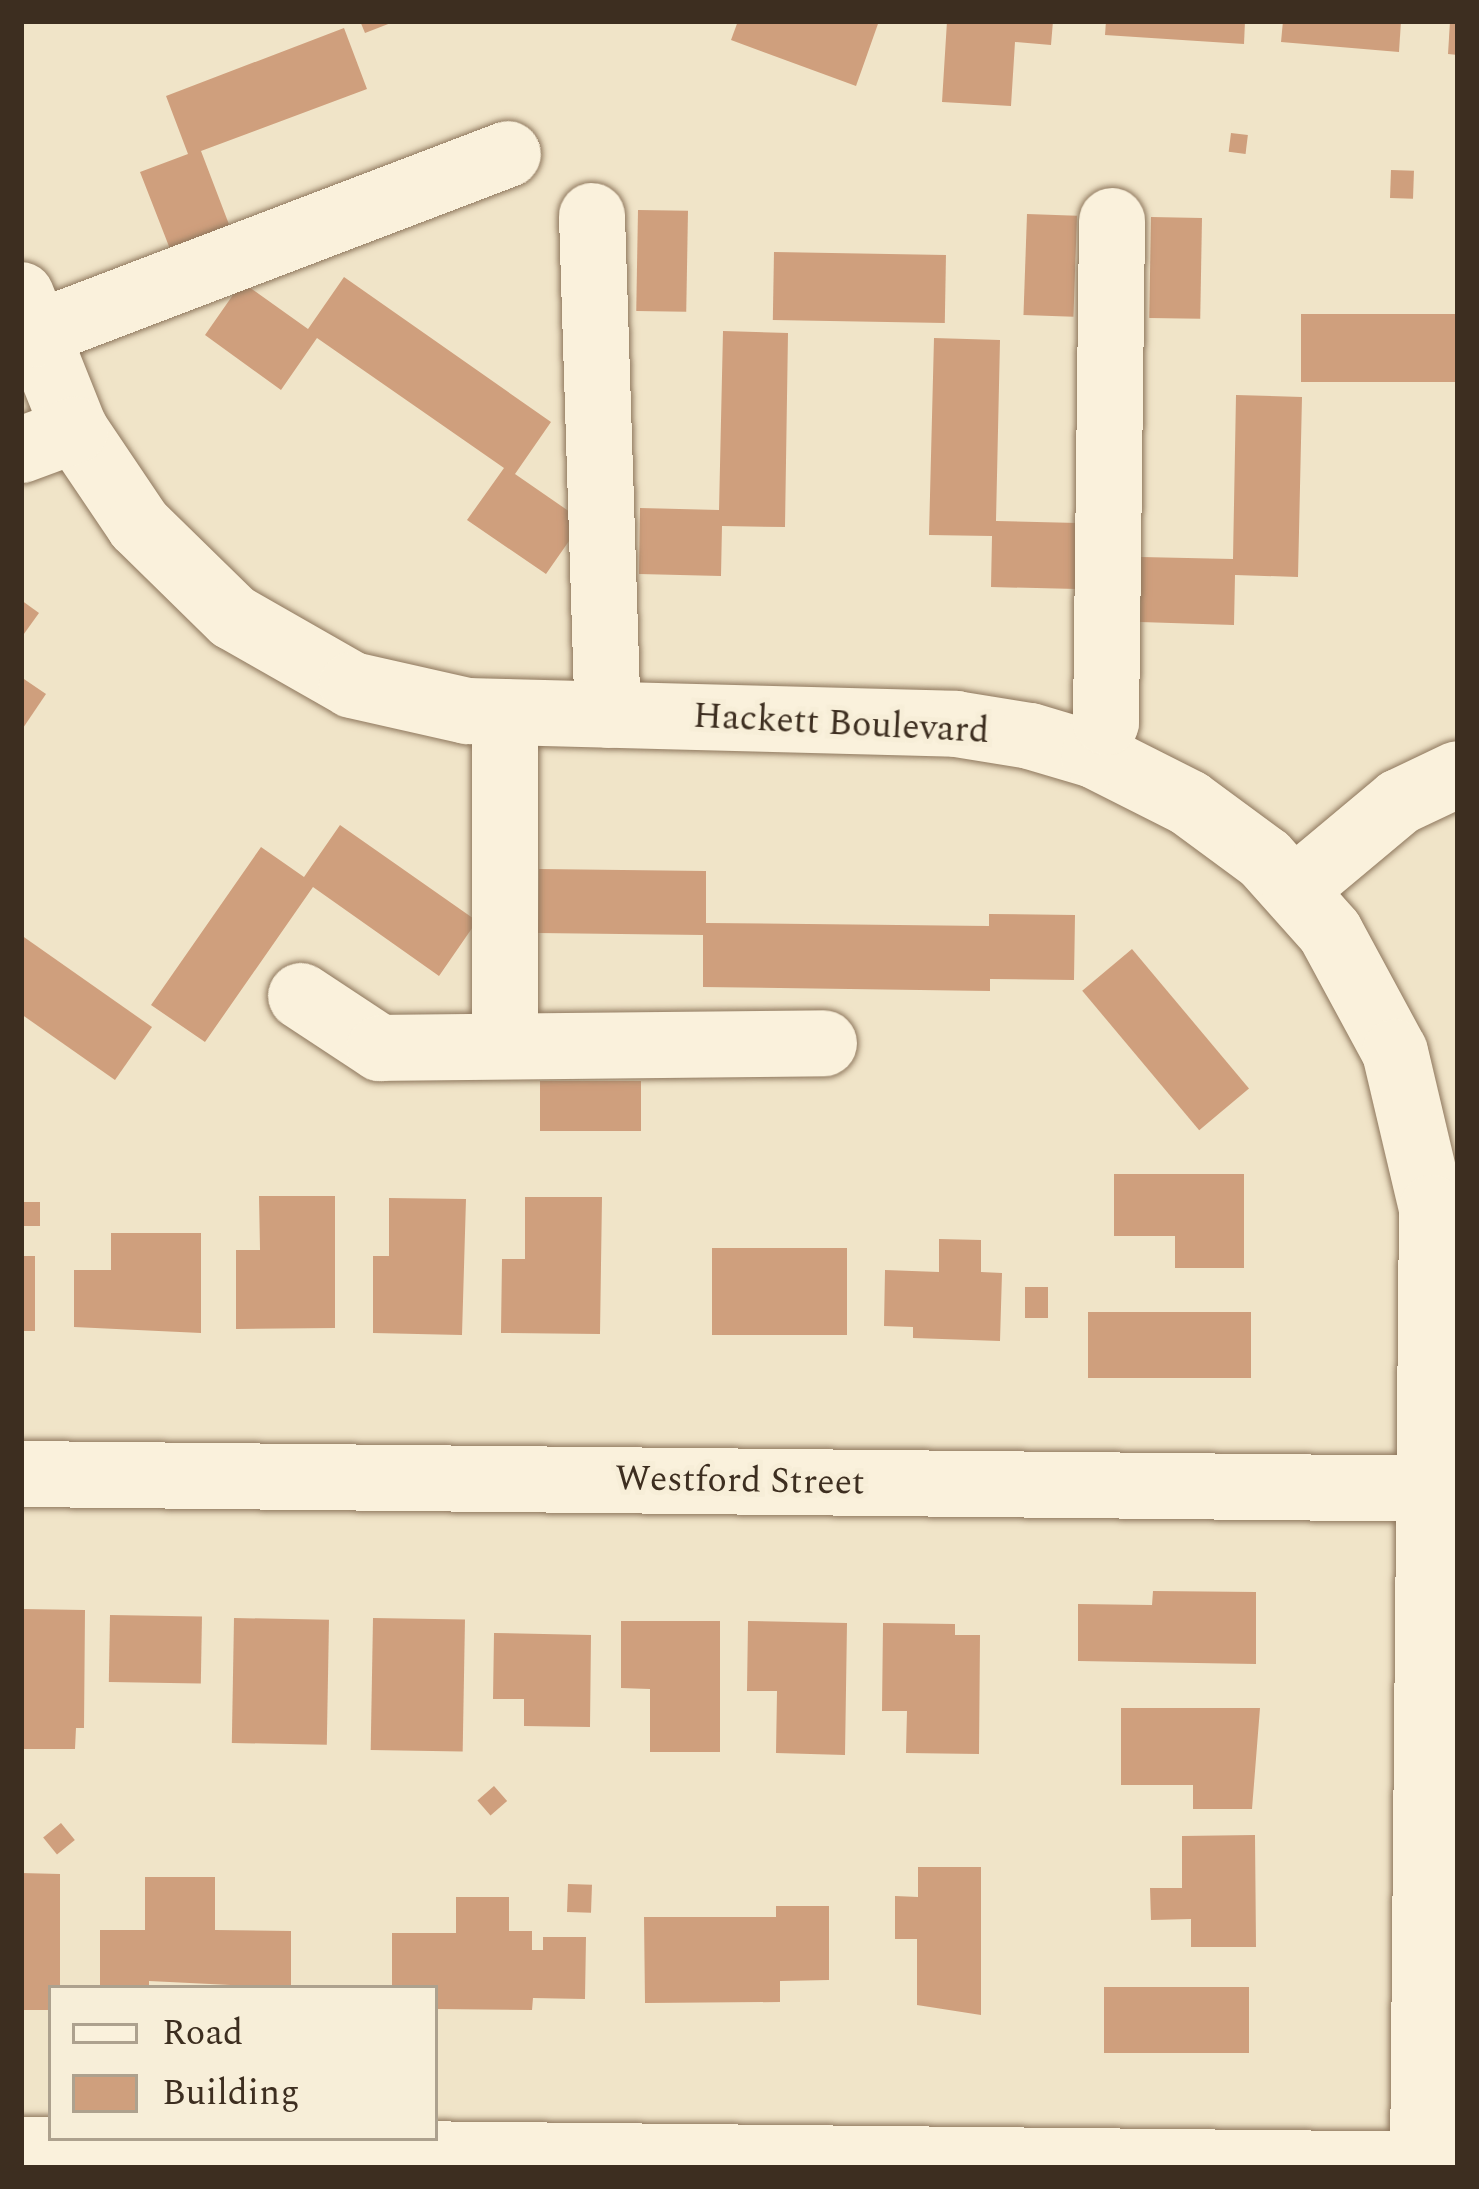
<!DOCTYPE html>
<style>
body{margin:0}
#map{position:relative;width:1479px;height:2189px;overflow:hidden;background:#f0e4c8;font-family:Spectral,serif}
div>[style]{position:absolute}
.building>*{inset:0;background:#cf9f7d;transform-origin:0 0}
.roads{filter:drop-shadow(0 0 3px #8d765c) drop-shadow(0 0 3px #8d765c)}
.minor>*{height:66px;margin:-33px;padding:0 33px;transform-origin:33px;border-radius:33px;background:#faf1dc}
span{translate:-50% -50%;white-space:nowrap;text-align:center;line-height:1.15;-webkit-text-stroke:10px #f7eed8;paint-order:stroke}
.street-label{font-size:36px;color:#3d2e20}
.frame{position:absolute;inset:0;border:24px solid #3d2e20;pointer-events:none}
.legend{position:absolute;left:48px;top:1985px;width:390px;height:156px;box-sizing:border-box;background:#f7eed8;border:3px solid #ada18e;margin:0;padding:15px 21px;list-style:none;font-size:36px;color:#3d2e20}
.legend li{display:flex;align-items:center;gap:24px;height:60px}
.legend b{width:60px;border:3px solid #ada18e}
</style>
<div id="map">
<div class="building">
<div style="clip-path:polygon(360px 21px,396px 21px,365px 33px)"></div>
<div style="clip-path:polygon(738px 21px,879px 21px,856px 86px,731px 40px)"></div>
<div style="clip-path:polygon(947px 21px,1053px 21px,1051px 45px,1015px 42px,1011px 106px,942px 102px)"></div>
<div style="clip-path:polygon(1106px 21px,1245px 21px,1244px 44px,1105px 35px)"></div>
<div style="clip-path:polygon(1283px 21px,1401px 21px,1399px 52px,1281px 42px)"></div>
<div style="clip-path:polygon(1450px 21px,1458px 21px,1458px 55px,1448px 54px)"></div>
<div style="clip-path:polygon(344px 28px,367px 89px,201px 151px,230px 227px,170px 249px,140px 172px,188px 154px,166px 96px)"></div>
<div style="left:1231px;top:133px;width:17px;height:19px;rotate:7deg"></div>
<div style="left:1391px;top:170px;width:23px;height:28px;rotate:2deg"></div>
<div style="left:638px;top:210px;width:50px;height:101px;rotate:1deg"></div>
<div style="left:1027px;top:214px;width:50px;height:101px;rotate:2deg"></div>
<div style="left:1151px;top:217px;width:51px;height:101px;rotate:1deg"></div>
<div style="left:774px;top:252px;width:172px;height:68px;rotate:1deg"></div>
<div style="clip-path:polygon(344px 277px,551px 422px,515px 474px,583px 521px,546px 574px,467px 520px,504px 468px,317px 338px,281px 390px,205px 335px,242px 282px,308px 329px)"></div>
<div style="left:1458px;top:314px;width:68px;height:157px;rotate:90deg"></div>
<div style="clip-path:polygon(723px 331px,788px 333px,785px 527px,722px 526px,721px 576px,639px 574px,640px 508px,719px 510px)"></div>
<div style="clip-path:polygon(934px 338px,1000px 340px,996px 521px,1078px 523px,1077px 589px,991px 587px,992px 536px,929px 535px)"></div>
<div style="clip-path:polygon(1236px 395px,1302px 397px,1298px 577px,1235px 575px,1234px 625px,1140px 622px,1141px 557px,1233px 559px)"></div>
<div style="clip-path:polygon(21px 600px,39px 613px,21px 638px)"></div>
<div style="clip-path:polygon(21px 677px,46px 694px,21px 731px)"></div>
<div style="clip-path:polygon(340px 825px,477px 921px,439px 976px,313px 887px,205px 1042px,151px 1005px,261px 847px,304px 877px)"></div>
<div style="clip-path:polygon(539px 869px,706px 871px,706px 923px,989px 926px,989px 914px,1075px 915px,1074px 980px,990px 979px,990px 991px,703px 987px,703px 935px,538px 933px)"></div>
<div style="clip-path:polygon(21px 935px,152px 1027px,115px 1080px,21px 1014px)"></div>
<div style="left:1132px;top:949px;width:182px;height:65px;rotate:50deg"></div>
<div style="left:540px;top:1081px;width:101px;height:50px"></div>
<div style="clip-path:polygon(1114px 1174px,1244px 1174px,1244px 1268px,1175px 1268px,1175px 1236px,1114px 1236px)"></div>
<div style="clip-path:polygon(259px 1196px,335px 1196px,335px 1328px,236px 1329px,236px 1250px,260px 1250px)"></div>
<div style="clip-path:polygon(525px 1197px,602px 1197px,600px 1334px,501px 1333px,502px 1259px,525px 1259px)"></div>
<div style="clip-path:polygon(389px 1198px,466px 1199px,462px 1335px,373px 1333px,373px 1256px,389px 1256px)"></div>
<div style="left:22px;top:1202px;width:18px;height:24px"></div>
<div style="clip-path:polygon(111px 1233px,201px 1233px,201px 1333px,74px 1327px,74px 1270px,111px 1270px)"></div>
<div style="clip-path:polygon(939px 1239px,981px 1240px,981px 1272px,1002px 1273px,1000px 1341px,913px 1338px,913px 1327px,884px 1326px,885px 1270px,939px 1272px)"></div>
<div style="left:847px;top:1248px;width:87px;height:135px;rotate:90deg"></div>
<div style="left:21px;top:1256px;width:14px;height:75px"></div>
<div style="left:1025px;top:1287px;width:23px;height:31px"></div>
<div style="left:1088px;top:1312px;width:163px;height:66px"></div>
<div style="clip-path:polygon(1153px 1591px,1256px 1592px,1256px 1664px,1078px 1661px,1078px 1604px,1152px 1605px)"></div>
<div style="clip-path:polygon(21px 1609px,85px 1610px,84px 1728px,76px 1728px,75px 1749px,21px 1749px)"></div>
<div style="left:110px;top:1615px;width:92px;height:67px;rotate:1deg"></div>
<div style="left:234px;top:1618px;width:95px;height:125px;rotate:1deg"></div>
<div style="left:373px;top:1618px;width:92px;height:132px;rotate:1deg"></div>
<div style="clip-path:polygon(621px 1621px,720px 1621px,720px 1752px,650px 1752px,650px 1689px,621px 1688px)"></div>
<div style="clip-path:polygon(748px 1621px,847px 1623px,845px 1755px,776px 1753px,777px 1691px,747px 1691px)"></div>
<div style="clip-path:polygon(883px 1623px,955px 1624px,955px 1635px,980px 1635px,979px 1754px,906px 1753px,907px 1711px,882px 1711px)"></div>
<div style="clip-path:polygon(494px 1633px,591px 1635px,590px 1727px,524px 1726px,524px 1699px,493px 1699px)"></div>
<div style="clip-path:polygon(1121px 1708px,1260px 1708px,1252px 1809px,1193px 1809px,1193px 1785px,1121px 1785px)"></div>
<div style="left:494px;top:1786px;width:20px;height:22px;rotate:49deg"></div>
<div style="left:61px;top:1823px;width:22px;height:23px;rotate:51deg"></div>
<div style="clip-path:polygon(1255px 1835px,1256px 1947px,1191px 1947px,1191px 1919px,1151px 1920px,1150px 1888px,1182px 1888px,1182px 1836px)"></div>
<div style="clip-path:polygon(918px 1867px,981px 1867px,981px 2015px,917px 2005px,917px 1939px,895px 1939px,895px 1896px,918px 1897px)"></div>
<div style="clip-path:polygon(21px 1873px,60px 1874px,60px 1988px,51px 1988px,51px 2010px,21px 2010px)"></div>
<div style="clip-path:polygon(145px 1877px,215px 1877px,215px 1930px,291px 1931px,291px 1988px,149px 1981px,149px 1988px,100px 1988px,100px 1930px,145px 1930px)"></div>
<div style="left:568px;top:1884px;width:24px;height:28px;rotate:2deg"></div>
<div style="clip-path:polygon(456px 1897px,509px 1897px,509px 1931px,532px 1931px,532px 1950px,543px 1950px,543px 1937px,586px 1937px,585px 1999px,533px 1998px,532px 2010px,435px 2009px,435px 1988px,392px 1988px,392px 1933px,456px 1933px)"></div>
<div style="clip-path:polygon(776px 1906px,829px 1906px,829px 1980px,780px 1981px,780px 2002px,645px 2003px,644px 1917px,776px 1917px)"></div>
<div style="left:1104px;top:1987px;width:145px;height:66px"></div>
</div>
<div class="roads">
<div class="minor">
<div style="left:592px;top:216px;width:499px;rotate:88.2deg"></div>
<div style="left:21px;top:295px;width:145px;rotate:68.2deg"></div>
<div style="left:75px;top:430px;width:115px;rotate:56deg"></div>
<div style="left:139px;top:525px;width:132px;rotate:44.4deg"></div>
<div style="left:233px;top:617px;width:137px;rotate:29.7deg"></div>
<div style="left:352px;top:685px;width:118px;rotate:12.7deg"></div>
<div style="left:467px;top:711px;width:489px;rotate:1.5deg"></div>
<div style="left:956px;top:724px;width:75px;rotate:9.2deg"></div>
<div style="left:1030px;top:736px;width:67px;rotate:16.5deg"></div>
<div style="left:1094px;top:755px;width:106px;rotate:26.8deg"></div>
<div style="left:1189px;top:803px;width:94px;rotate:36.4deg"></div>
<div style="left:1265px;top:859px;width:98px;rotate:48.3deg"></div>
<div style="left:1330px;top:932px;width:136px;rotate:61.6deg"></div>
<div style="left:1395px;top:1052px;width:160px;rotate:76.7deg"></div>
<div style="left:1432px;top:1208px;width:960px;rotate:90.54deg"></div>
<div style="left:36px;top:334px;width:505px;rotate:-20.87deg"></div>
<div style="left:21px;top:450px;width:58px;rotate:-20.3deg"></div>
<div style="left:1094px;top:755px;width:35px;rotate:-70deg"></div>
<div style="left:1106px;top:722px;width:501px;rotate:-89.31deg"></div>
<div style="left:1295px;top:889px;width:136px;rotate:-39.9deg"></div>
<div style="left:1399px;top:802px;width:65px;rotate:-25.4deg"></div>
<div style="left:301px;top:996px;width:95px;rotate:33.4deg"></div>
<div style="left:380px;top:1048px;width:444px;rotate:-0.6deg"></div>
<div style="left:505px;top:1046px;width:334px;rotate:-90deg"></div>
<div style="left:21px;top:1474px;width:1437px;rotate:0.6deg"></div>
<div style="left:21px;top:2150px;width:1437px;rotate:0.6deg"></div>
</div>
</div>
<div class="street-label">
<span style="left:841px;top:724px;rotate:3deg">Hackett Boulevard</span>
<span style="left:740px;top:1481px;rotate:1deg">Westford Street</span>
</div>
<div class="frame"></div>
<ul class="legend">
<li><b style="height:15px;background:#faf1dc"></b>Road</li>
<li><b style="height:33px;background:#cf9f7d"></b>Building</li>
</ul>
</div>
